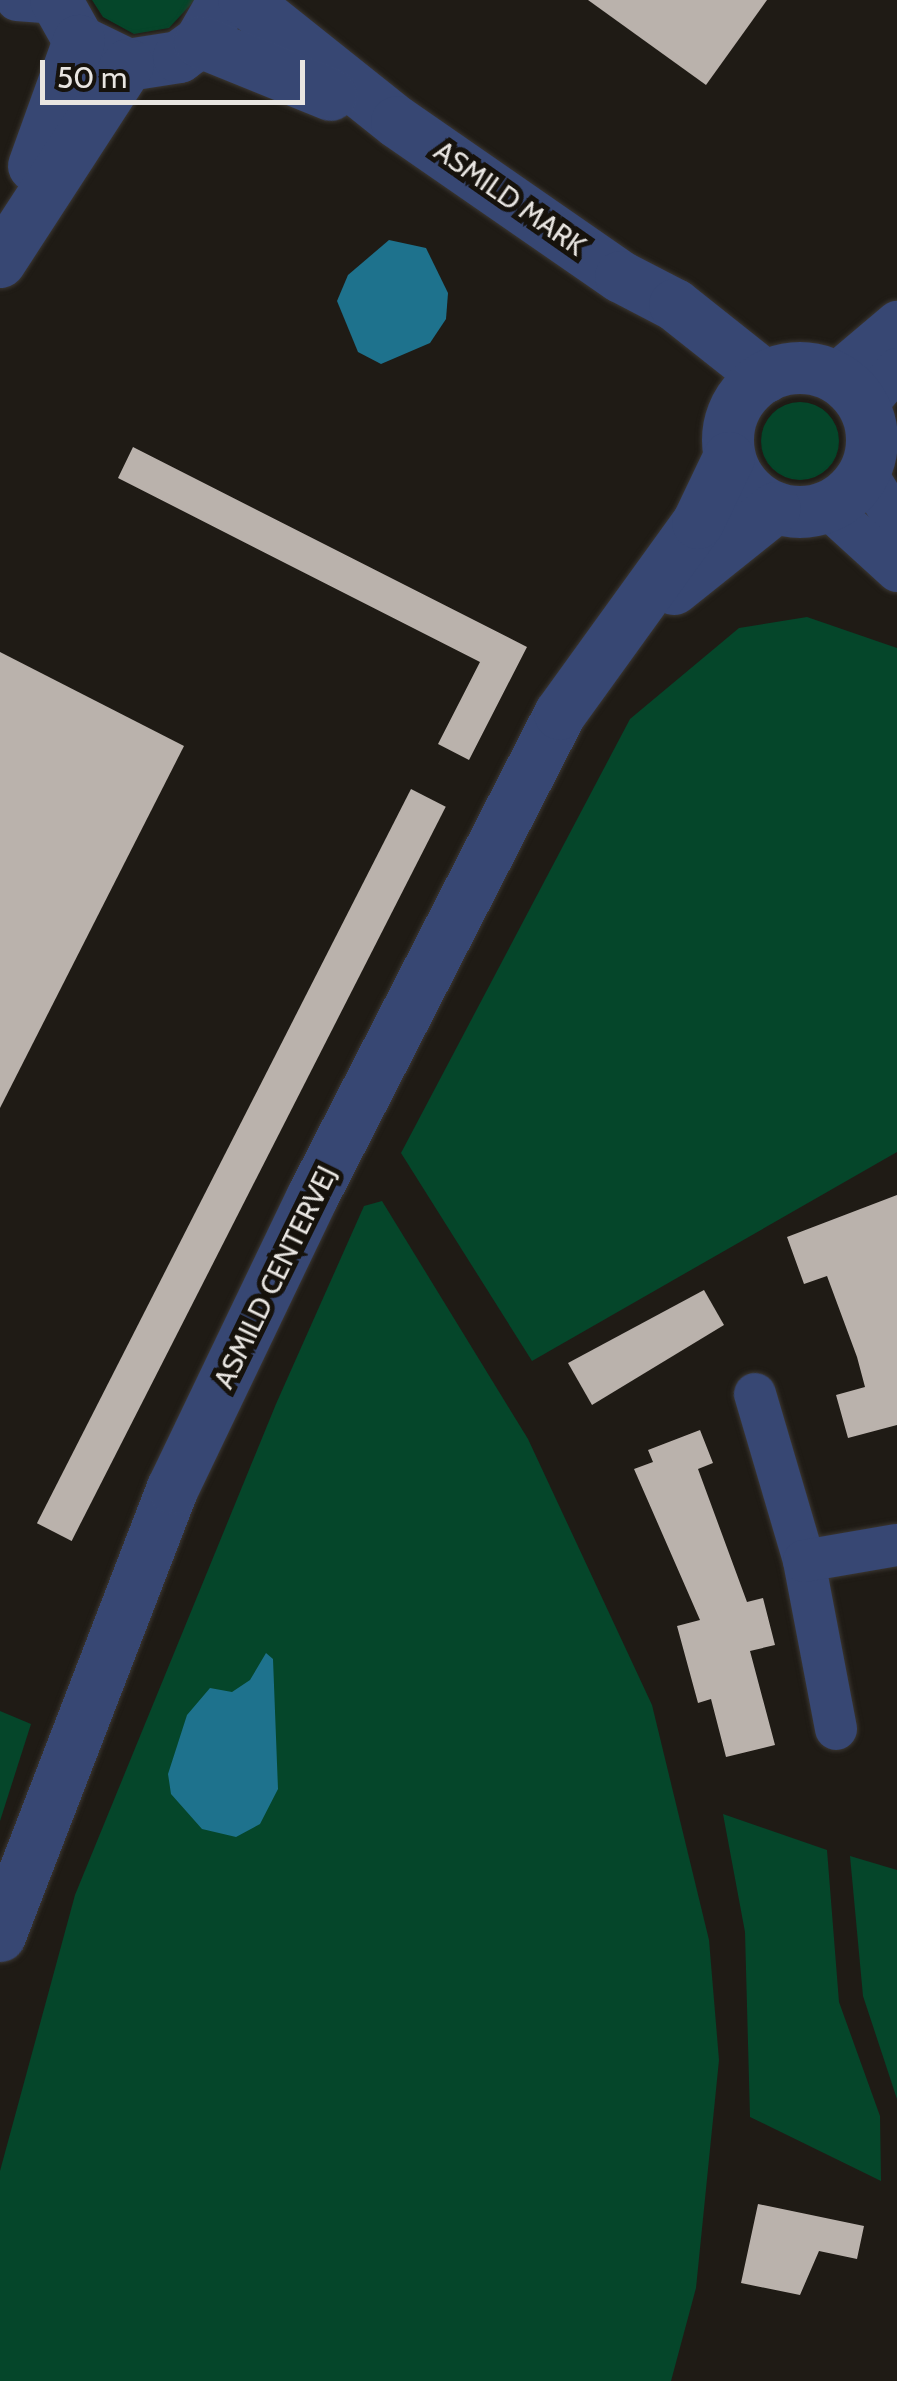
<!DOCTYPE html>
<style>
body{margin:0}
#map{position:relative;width:897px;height:2381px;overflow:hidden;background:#1f1b15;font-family:Cabin,sans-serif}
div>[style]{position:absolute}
.green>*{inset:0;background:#05462a}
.round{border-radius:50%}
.water>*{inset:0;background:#1e728d}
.building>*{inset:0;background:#bab2ac;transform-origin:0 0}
.roads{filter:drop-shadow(0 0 2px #3b3732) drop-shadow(0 0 2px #3b3732)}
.minor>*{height:42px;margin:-21px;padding:0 21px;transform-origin:21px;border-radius:21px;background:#374773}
.tertiary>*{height:52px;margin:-26px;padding:0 26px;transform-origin:26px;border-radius:26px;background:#374773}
.tertiary>.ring{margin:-26px;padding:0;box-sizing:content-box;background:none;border:52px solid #374773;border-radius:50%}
span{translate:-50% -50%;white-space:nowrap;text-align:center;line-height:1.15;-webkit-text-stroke:10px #16120c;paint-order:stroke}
.street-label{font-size:28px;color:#e8e5e1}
.scale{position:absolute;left:40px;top:60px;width:265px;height:45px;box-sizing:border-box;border:5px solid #e8e5e1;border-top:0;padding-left:12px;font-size:30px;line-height:35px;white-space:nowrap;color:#e8e5e1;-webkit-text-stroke:8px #16120c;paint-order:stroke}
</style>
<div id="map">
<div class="green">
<div style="clip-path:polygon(92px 0,195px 0,169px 28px,134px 34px,103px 17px)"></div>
<div class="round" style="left:761px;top:402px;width:78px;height:78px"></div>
<div style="clip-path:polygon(807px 617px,897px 648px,897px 1152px,532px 1361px,401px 1153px,630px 719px,739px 628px)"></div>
<div style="clip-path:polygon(382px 1201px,528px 1439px,652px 1705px,709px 1940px,719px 2060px,696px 2288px,671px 2381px,0 2381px,0 2171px,75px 1895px,276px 1404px,364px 1206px)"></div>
<div style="clip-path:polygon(0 1711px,31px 1724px,0 1821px)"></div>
<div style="clip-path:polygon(723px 1814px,827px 1850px,839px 2002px,880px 2116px,881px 2181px,750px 2117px,745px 1932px)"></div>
<div style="clip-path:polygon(850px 1856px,897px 1870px,897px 2099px,863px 1996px)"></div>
</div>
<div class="water">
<div style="clip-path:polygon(389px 240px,426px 248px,448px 293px,446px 319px,430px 343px,381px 364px,358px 352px,337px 301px,348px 275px)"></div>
<div style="clip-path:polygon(266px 1653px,273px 1659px,278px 1789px,260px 1824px,236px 1837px,202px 1829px,171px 1794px,168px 1774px,187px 1715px,210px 1688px,232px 1692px,250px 1680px)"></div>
</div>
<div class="building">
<div style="clip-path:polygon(588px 0,767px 0,706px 85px)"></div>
<div style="clip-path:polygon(133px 447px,527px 647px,469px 760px,438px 744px,480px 662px,118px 478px)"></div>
<div style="clip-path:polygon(0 652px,184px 746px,0 1108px)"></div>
<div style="left:411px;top:789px;width:39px;height:824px;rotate:27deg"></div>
<div style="clip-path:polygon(897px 1195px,897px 1425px,848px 1438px,836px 1395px,865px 1387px,857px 1357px,827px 1276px,804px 1284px,787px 1237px)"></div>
<div style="clip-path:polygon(704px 1290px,724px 1325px,592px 1405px,568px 1363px)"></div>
<div style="clip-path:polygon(700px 1430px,713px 1463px,698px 1469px,747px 1602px,763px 1598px,775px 1645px,750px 1651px,775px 1745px,726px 1757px,711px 1699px,698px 1703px,677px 1626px,700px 1620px,634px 1469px,653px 1462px,648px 1450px)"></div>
<div style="clip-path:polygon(758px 2204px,864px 2226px,857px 2259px,819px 2251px,800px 2295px,741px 2283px)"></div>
</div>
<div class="roads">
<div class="minor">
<div style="left:17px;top:0;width:40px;rotate:4.3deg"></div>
<div style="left:833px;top:376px;width:84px;rotate:-40.2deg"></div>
<div style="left:864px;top:408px;width:51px;rotate:-49.8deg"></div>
<div style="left:865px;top:471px;width:61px;rotate:58.4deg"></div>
<div style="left:827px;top:507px;width:95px;rotate:42.4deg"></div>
<div style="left:755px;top:1394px;width:174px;rotate:73.6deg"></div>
<div style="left:804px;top:1561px;width:171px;rotate:79.2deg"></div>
<div style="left:804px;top:1561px;width:94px;rotate:-9.8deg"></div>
</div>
<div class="tertiary">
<div style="left:56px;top:0;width:47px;rotate:60.7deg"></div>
<div style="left:79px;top:41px;width:55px;rotate:26.1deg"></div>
<div style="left:128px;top:65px;width:52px;rotate:-8.9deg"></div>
<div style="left:179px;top:57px;width:26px;rotate:-36deg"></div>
<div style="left:200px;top:42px;width:48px;rotate:-60.3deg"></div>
<div style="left:244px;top:0;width:196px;rotate:38.6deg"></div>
<div style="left:397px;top:122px;width:272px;rotate:34.7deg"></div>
<div style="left:621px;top:277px;width:61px;rotate:27.4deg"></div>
<div style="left:675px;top:305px;width:116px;rotate:38.4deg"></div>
<div style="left:200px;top:42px;width:141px;rotate:22deg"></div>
<div style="left:34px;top:166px;width:133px;rotate:-70.2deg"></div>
<div style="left:0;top:262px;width:235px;rotate:-57deg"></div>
<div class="ring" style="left:728px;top:368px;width:92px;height:92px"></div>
<div style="left:674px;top:589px;width:129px;rotate:-38.7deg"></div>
<div style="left:0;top:1936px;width:480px;rotate:-68.9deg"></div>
<div style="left:173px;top:1488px;width:322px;rotate:-64.4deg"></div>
<div style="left:312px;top:1198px;width:544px;rotate:-62.87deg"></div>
<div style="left:560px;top:714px;width:236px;rotate:-54.2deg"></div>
<div style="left:698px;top:523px;width:72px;rotate:-64.5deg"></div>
</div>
</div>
<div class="street-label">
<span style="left:510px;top:198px;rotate:35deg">ASMILD MARK</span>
<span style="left:275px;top:1277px;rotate:-64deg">ASMILD CENTERVEJ</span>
</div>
<div class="scale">50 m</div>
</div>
